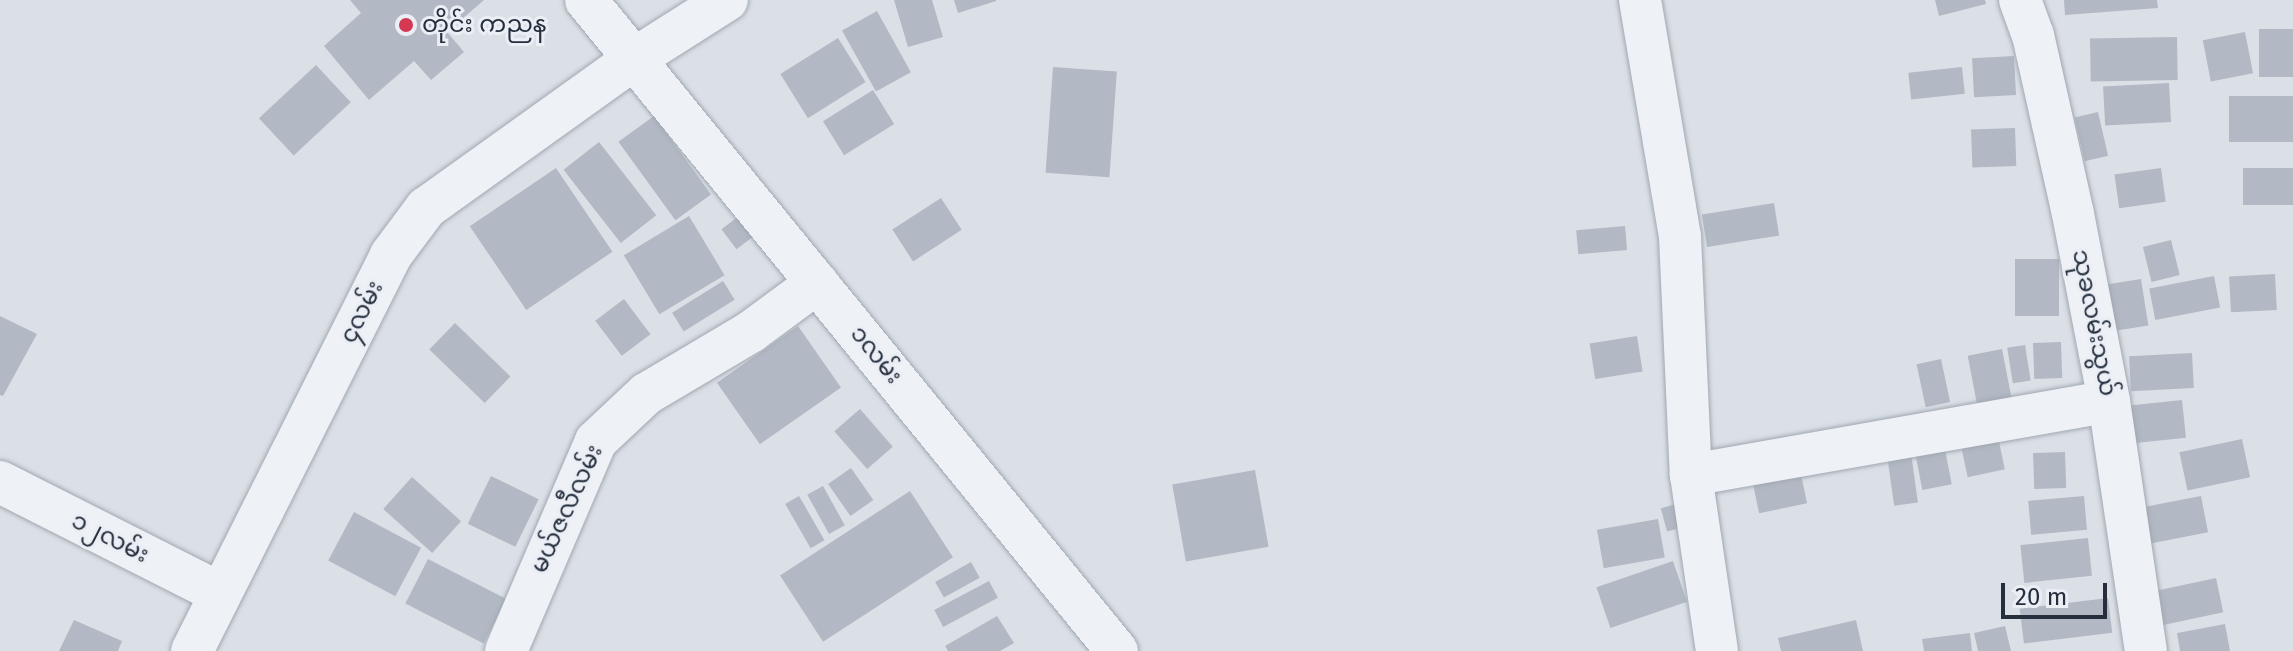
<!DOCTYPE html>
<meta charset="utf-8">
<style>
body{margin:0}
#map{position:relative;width:2293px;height:651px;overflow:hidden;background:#dbe0e7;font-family:"Fira Sans","Noto Sans Myanmar",sans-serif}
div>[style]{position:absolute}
.building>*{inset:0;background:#b2b9c4;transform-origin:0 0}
.roads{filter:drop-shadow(0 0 2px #a1a7b1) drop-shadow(0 0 2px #a1a7b1)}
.minor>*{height:42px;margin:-21px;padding:0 21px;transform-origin:21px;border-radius:21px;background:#eef1f5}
.dots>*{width:22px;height:22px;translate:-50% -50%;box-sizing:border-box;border:4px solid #ebeff5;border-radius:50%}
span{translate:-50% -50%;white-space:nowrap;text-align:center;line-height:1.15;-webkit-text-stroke:6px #ebeff5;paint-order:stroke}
.poi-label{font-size:24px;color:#252e3d}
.left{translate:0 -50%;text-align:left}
.street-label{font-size:24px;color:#252e3d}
.scale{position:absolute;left:2001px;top:583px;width:106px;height:36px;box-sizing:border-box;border:4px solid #252e3d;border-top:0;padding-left:10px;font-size:24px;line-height:28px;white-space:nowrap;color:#252e3d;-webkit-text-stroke:6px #ebeff5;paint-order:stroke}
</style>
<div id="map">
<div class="building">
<div style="clip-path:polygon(350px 0,484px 0,447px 32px,464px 52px,431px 80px,414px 61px,369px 100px,324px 46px,361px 13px)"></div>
<div style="clip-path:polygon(894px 0,932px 0,943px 37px,908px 47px)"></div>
<div style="clip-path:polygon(954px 0,996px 0,996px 1px,958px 13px)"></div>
<div style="clip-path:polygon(1935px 0,1985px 0,1986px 4px,1939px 16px)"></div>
<div style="clip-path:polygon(2064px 0,2157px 0,2158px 8px,2065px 15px)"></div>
<div style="left:877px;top:11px;width:70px;height:40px;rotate:61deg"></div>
<div style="left:2293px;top:29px;width:48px;height:34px;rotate:90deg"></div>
<div style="left:2245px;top:32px;width:42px;height:43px;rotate:79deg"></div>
<div style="left:2177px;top:37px;width:43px;height:87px;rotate:89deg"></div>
<div style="left:838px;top:38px;width:52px;height:68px;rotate:58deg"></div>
<div style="left:2014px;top:56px;width:39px;height:42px;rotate:87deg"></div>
<div style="left:316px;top:65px;width:51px;height:78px;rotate:47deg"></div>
<div style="left:1053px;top:67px;width:64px;height:106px;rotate:4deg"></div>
<div style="left:1962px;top:67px;width:27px;height:54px;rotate:84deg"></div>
<div style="left:2169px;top:83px;width:39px;height:66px;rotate:87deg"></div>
<div style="left:873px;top:90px;width:40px;height:59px;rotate:58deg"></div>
<div style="left:2293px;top:96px;width:46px;height:64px;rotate:90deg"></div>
<div style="left:2098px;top:112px;width:45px;height:24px;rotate:77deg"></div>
<div style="left:654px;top:116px;width:97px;height:44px;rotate:54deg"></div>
<div style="left:2015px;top:128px;width:38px;height:44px;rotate:88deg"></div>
<div style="left:599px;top:142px;width:93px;height:45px;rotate:52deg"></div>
<div style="left:556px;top:168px;width:101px;height:104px;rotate:56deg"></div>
<div style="left:2161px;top:168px;width:34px;height:47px;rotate:82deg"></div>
<div style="left:2293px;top:168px;width:37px;height:50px;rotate:90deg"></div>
<div style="left:941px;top:198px;width:38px;height:58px;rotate:57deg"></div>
<div style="left:1774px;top:203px;width:33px;height:73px;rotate:81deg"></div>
<div style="left:747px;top:210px;width:25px;height:32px;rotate:53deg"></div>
<div style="left:689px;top:216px;width:69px;height:76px;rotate:59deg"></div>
<div style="left:1625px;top:226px;width:24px;height:49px;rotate:85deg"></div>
<div style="left:2171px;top:240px;width:36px;height:29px;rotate:76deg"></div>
<div style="left:2015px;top:259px;width:44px;height:57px"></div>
<div style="left:2275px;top:274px;width:36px;height:46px;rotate:87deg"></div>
<div style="left:2214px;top:276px;width:32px;height:66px;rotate:79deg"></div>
<div style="left:2141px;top:279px;width:47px;height:43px;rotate:81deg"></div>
<div style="left:723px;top:281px;width:22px;height:60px;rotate:58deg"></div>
<div style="left:624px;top:299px;width:44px;height:36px;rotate:53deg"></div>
<div style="clip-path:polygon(0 316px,37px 334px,3px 396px,0 395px)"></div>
<div style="left:455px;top:323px;width:77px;height:37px;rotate:44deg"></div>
<div style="left:798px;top:326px;width:75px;height:99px;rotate:55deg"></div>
<div style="left:1637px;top:336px;width:36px;height:48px;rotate:81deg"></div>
<div style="left:2061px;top:342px;width:36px;height:28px;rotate:88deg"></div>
<div style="left:2025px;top:345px;width:36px;height:18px;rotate:81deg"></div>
<div style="left:2002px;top:349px;width:53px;height:35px;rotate:79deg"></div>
<div style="left:2192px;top:353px;width:35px;height:63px;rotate:87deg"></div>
<div style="left:1941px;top:359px;width:44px;height:25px;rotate:78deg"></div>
<div style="left:2182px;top:400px;width:38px;height:60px;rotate:84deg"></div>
<div style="left:860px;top:409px;width:50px;height:34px;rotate:49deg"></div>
<div style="left:1998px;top:437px;width:33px;height:38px;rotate:78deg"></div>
<div style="left:1943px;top:439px;width:46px;height:30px;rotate:79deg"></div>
<div style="left:2242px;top:439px;width:39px;height:64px;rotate:78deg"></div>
<div style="left:1910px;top:446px;width:57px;height:24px;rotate:82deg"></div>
<div style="left:2065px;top:452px;width:36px;height:32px;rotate:88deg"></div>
<div style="left:1799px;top:465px;width:39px;height:49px;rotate:78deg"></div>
<div style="left:851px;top:468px;width:39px;height:28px;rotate:55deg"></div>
<div style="left:1255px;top:470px;width:78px;height:84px;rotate:80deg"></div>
<div style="left:491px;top:476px;width:53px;height:53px;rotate:26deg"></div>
<div style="left:412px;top:477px;width:66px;height:43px;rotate:42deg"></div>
<div style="left:823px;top:486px;width:45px;height:18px;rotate:61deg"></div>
<div style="left:910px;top:491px;width:79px;height:155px;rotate:57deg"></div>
<div style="left:799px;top:496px;width:51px;height:16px;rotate:60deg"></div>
<div style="left:2084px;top:496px;width:34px;height:56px;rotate:85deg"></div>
<div style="left:2201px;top:496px;width:37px;height:66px;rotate:79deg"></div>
<div style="left:1684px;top:502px;width:24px;height:24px;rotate:75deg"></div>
<div style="left:354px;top:512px;width:76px;height:55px;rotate:28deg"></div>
<div style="left:1658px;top:519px;width:39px;height:62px;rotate:80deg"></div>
<div style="left:2088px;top:538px;width:38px;height:68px;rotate:84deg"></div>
<div style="left:428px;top:559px;width:88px;height:50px;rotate:27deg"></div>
<div style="left:1673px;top:561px;width:43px;height:81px;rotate:71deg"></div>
<div style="left:971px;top:562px;width:18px;height:41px;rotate:61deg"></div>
<div style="left:2216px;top:578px;width:35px;height:66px;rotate:78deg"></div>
<div style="left:989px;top:581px;width:19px;height:62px;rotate:62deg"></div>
<div style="left:2108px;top:598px;width:35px;height:89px;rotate:83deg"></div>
<div style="clip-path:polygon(997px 616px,1014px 643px,1000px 651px,948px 651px,945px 646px)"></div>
<div style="clip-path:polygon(74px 620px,122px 641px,118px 651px,59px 651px)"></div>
<div style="clip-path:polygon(1856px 620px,1863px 651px,1781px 651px,1778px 638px)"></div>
<div style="clip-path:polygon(2225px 624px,2230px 651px,2180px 651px,2177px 633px)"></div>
<div style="clip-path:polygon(2005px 626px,2011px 651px,1978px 651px,1974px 633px)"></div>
<div style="clip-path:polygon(1970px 633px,1972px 651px,1924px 651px,1922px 639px)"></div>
</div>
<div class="roads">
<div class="minor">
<div style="left:586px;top:0;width:840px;rotate:50.8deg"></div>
<div style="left:1640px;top:0;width:240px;rotate:80.4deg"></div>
<div style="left:1680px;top:237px;width:238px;rotate:87.4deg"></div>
<div style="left:1691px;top:475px;width:178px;rotate:81.6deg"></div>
<div style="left:2020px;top:0;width:37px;rotate:70deg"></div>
<div style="left:2033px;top:35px;width:183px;rotate:77.4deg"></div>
<div style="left:2073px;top:214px;width:190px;rotate:79.1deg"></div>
<div style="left:2109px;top:401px;width:253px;rotate:81.6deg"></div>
<div style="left:1691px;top:475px;width:424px;rotate:-10deg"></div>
<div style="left:0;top:482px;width:246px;rotate:26.8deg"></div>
<div style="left:192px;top:651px;width:443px;rotate:-63.3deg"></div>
<div style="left:391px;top:255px;width:59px;rotate:-53.3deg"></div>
<div style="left:426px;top:208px;width:256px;rotate:-35.6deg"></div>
<div style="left:634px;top:59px;width:110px;rotate:-32.4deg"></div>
<div style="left:506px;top:651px;width:228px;rotate:-66.8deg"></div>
<div style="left:596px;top:441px;width:69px;rotate:-43.2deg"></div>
<div style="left:646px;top:394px;width:123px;rotate:-30.7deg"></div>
<div style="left:752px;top:331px;width:81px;rotate:-36.4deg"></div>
</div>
</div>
<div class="dots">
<div style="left:406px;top:25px;background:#d43853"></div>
</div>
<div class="poi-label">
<span class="left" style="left:422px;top:25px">တိုင်း ကညန</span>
</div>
<div class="street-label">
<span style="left:362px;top:312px;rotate:-63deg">၄လမ်း</span>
<span style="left:2094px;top:323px;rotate:79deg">သုခလမ်းသွယ်</span>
<span style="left:876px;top:355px;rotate:51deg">၁လမ်း</span>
<span style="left:567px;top:509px;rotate:-65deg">မယ်ဇလီလမ်း</span>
<span style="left:110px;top:538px;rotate:27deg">၁၂လမ်း</span>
</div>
<div class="scale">20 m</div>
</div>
